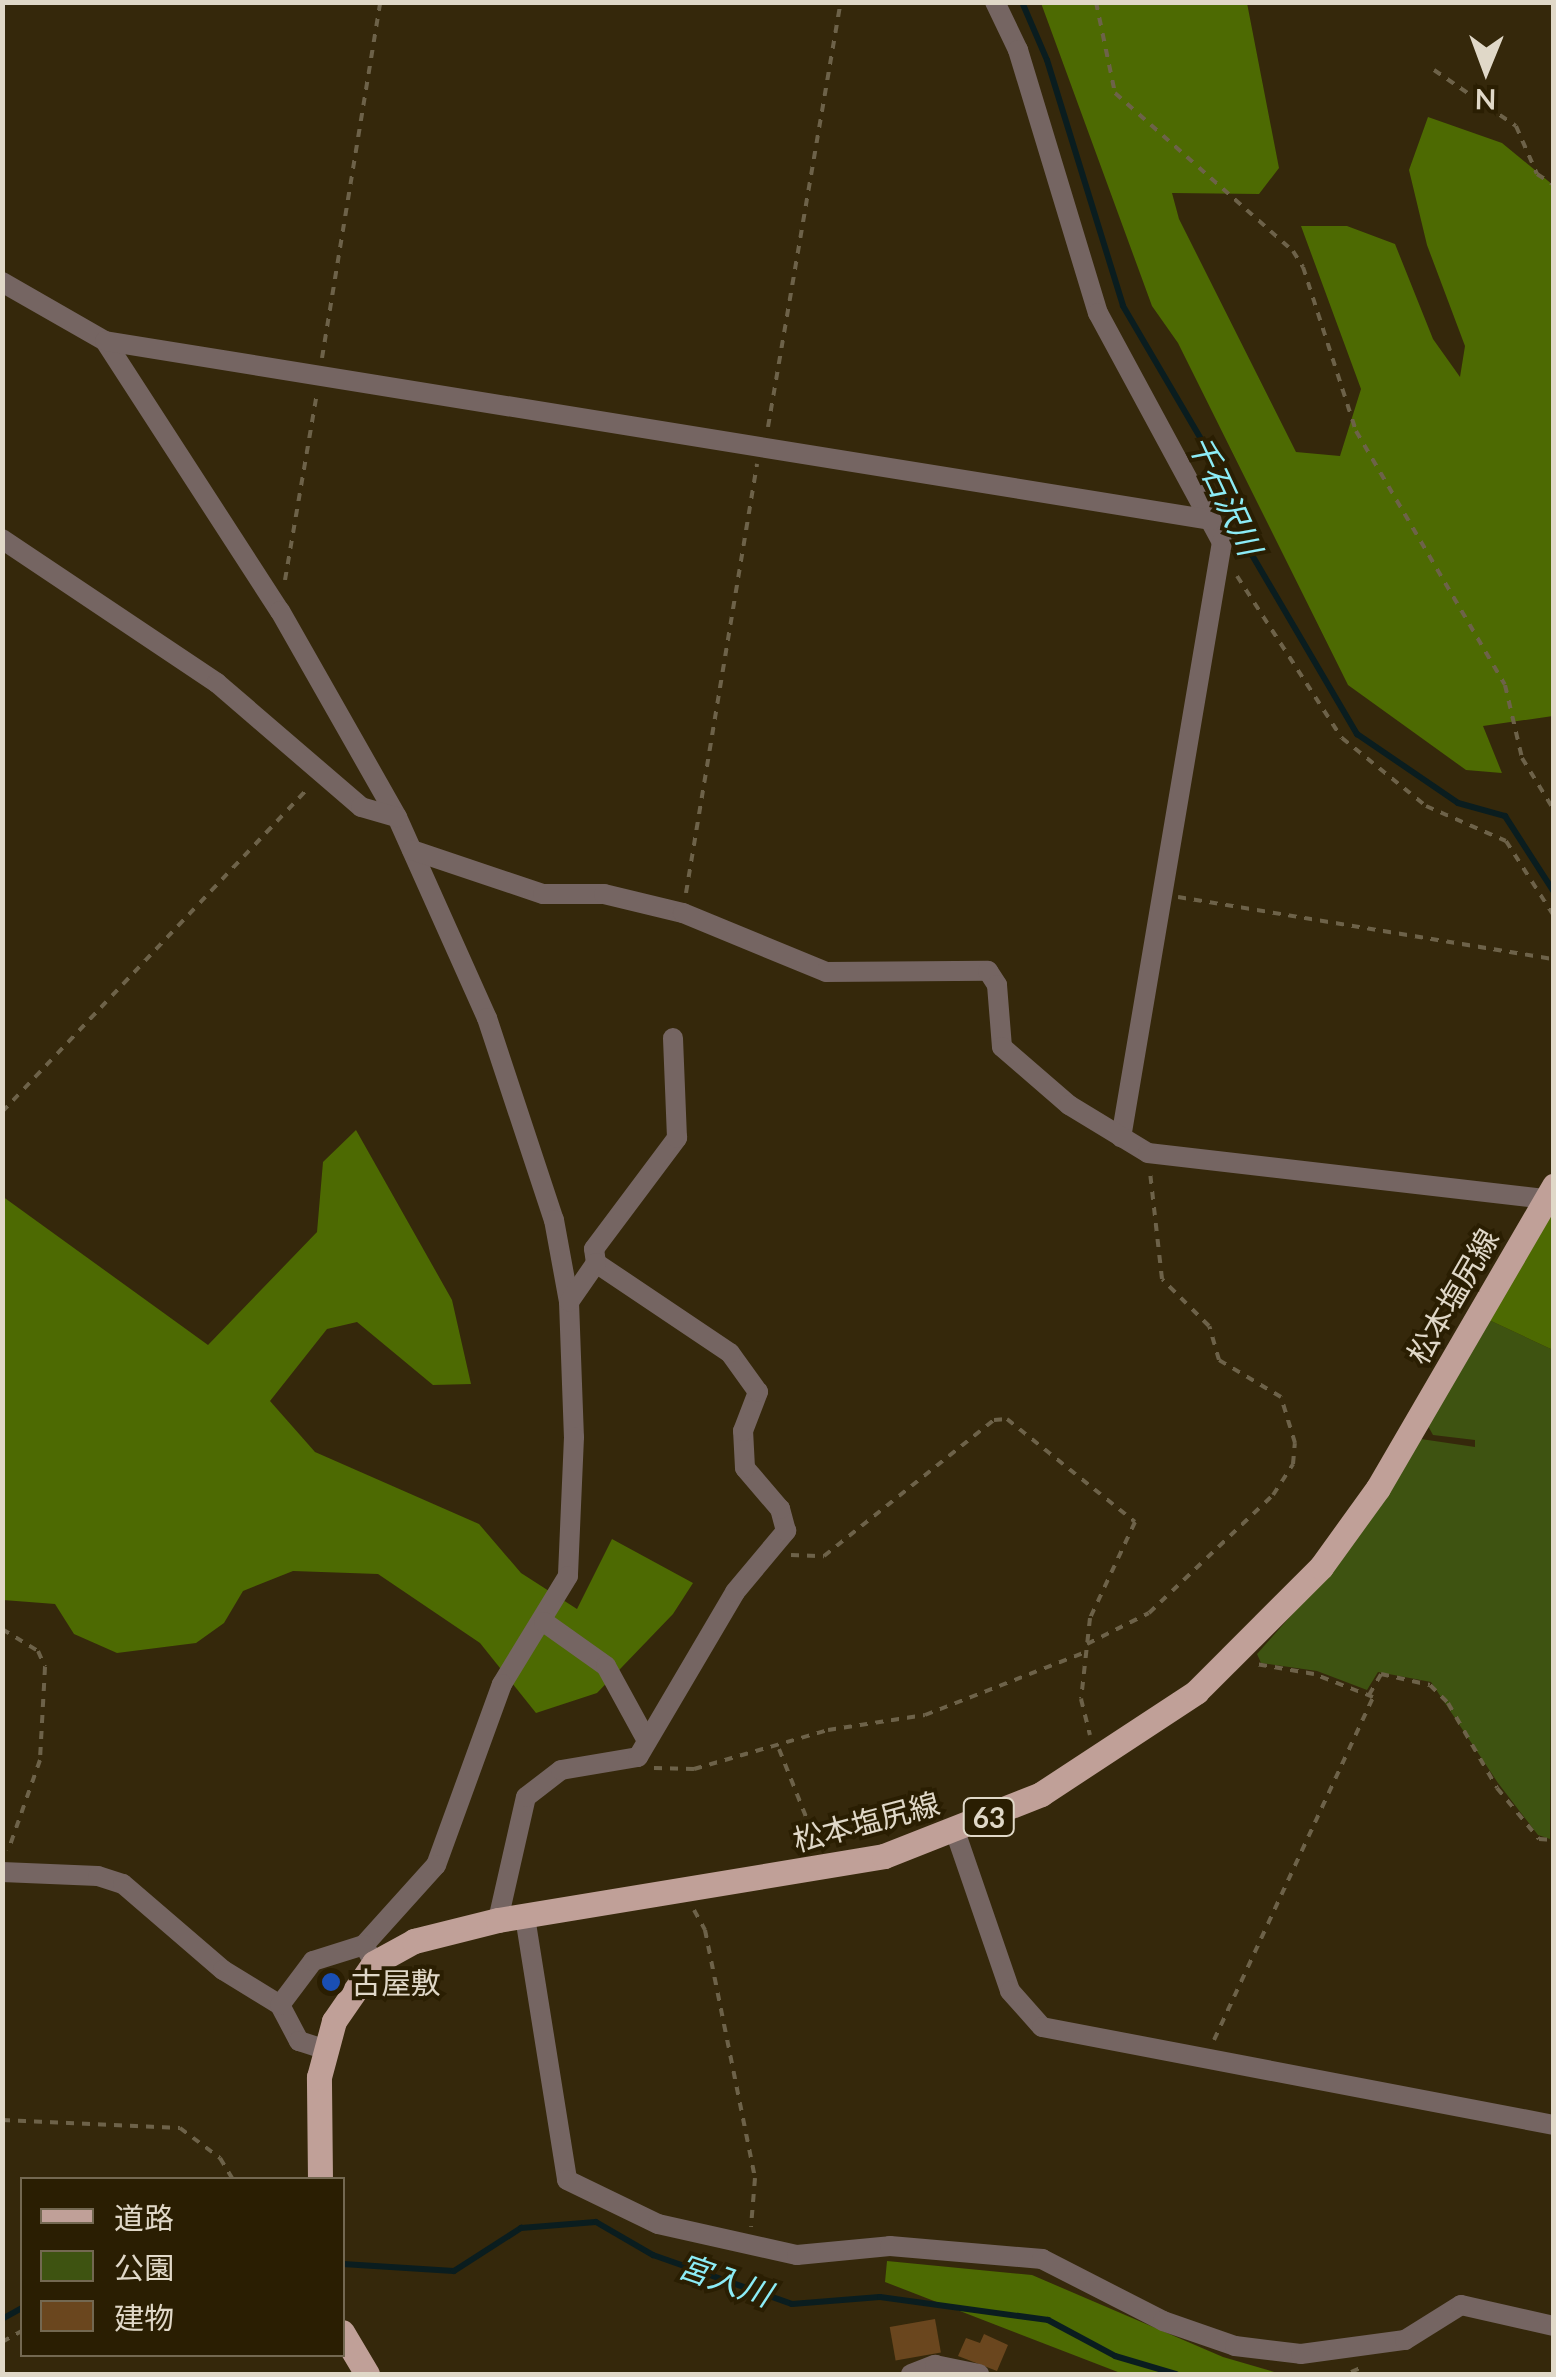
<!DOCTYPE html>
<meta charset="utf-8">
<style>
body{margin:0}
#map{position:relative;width:1556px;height:2377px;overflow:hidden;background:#35280b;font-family:Lato,"Noto Sans JP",sans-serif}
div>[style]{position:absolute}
.green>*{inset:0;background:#3e5311}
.forest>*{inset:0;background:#4d6a02}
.stream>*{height:6px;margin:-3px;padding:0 3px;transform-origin:3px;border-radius:3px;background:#0a1d1f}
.building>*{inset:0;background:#6a461e;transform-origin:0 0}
.path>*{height:4px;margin-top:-2px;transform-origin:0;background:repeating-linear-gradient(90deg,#6d6249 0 8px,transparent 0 16px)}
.minor>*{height:20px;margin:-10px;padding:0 10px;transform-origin:10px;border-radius:10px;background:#756562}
.major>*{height:25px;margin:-12.5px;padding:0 12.5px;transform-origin:12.5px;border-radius:12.5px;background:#c0a098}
.dots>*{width:28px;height:28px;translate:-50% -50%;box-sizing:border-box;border:5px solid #2a1e02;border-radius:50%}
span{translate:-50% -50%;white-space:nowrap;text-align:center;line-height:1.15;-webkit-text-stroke:8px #2a1e02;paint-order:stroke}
.shield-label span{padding:2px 8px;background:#2a1e02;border:2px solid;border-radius:8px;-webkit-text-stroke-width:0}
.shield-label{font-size:28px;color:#e0d8c8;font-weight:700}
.street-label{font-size:30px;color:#e0d8c8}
.poi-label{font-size:30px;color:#e0d8c8}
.left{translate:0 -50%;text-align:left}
.water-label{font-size:32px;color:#8cecf6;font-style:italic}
.frame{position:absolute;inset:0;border:5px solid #e0d8c8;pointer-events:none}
.legend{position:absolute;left:20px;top:2177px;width:325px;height:180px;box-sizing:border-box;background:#2a1e02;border:2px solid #736851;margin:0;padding:12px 18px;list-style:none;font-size:30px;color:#e0d8c8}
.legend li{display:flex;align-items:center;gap:20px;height:50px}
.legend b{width:50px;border:2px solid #736851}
.north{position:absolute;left:1436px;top:20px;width:100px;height:100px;-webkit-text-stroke:8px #2a1e02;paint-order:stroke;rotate:181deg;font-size:28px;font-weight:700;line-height:40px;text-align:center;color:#e0d8c8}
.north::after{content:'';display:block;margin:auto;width:35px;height:45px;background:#e0d8c8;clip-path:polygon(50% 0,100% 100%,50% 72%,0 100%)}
</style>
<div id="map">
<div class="green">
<div style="clip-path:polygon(1489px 1320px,1553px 1350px,1550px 1839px,1538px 1835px,1498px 1783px,1431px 1682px,1378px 1672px,1367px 1690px,1317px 1671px,1261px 1663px,1257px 1654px,1336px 1565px,1421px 1439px,1475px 1447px,1475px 1440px,1433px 1435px,1428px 1426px)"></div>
</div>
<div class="forest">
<div style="clip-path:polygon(1041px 3px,1247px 3px,1279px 168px,1259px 194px,1172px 193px,1179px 219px,1296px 452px,1340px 456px,1361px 389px,1301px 226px,1347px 226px,1395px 244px,1433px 339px,1460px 377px,1465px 346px,1427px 245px,1409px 170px,1428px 117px,1502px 143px,1553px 185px,1553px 716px,1483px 726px,1502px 773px,1466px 770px,1348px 685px,1178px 343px,1152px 306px)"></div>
<div style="clip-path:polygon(356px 1130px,452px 1300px,471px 1384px,433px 1385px,357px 1322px,327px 1329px,270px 1401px,315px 1452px,479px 1524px,521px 1573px,577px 1609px,612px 1539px,693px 1583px,673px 1614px,597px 1693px,536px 1713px,480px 1643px,378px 1574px,293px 1571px,243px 1591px,224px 1623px,196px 1643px,117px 1653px,74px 1634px,55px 1604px,3px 1600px,2px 1196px,208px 1345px,317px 1232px,323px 1162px)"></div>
<div style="clip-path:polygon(1553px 1208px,1553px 1350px,1489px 1320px)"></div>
<div style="clip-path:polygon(887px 2261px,1032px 2275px,1223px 2357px,1281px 2374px,1123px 2374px,885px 2282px)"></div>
</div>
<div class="stream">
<div style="left:1022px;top:2px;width:63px;rotate:66.7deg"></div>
<div style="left:1047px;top:60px;width:257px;rotate:72.8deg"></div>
<div style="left:1123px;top:306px;width:166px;rotate:59.6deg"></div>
<div style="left:1207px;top:449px;width:115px;rotate:67deg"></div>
<div style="left:1252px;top:555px;width:208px;rotate:59.6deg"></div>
<div style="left:1357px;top:734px;width:122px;rotate:34.3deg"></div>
<div style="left:1458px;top:803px;width:49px;rotate:15.5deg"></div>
<div style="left:1505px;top:816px;width:90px;rotate:57.2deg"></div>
<div style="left:343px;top:2264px;width:111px;rotate:3.6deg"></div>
<div style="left:454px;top:2271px;width:80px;rotate:-32.7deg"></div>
<div style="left:521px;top:2228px;width:75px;rotate:-4.6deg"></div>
<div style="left:596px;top:2222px;width:66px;rotate:30.1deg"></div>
<div style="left:653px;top:2255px;width:147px;rotate:19.4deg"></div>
<div style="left:792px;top:2304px;width:88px;rotate:-4.5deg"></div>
<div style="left:880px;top:2297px;width:170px;rotate:7.8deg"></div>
<div style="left:1048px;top:2320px;width:76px;rotate:28.2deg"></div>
<div style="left:1115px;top:2356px;width:64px;rotate:16.4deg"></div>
<div style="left:2px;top:2319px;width:23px;rotate:-29deg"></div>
</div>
<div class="building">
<div style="left:935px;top:2319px;width:34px;height:46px;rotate:80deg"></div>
<div style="clip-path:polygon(984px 2334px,1008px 2345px,997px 2371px,958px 2356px,966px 2338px,980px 2343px)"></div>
</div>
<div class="path">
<div style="left:1096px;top:2px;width:93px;rotate:78.2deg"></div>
<div style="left:1115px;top:93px;width:238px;rotate:41.6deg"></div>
<div style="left:1293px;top:251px;width:19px;rotate:58deg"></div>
<div style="left:1303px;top:267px;width:172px;rotate:72.1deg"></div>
<div style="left:1356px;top:431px;width:294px;rotate:59.6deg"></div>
<div style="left:1505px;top:685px;width:75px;rotate:76.9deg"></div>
<div style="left:1522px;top:758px;width:61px;rotate:58.4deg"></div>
<div style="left:1434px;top:70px;width:99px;rotate:34.3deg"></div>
<div style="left:1516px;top:126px;width:52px;rotate:66.4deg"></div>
<div style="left:1537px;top:174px;width:20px;rotate:33deg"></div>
<div style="left:322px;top:358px;width:361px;rotate:-80.7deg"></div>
<div style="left:768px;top:427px;width:431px;rotate:-80.3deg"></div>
<div style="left:1237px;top:576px;width:193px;rotate:57.1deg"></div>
<div style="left:1342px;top:738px;width:108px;rotate:39deg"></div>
<div style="left:1426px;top:806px;width:87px;rotate:23.6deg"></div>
<div style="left:1506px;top:841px;width:89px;rotate:57.4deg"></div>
<div style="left:285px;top:580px;width:191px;rotate:-80.3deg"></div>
<div style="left:686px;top:893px;width:435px;rotate:-80.6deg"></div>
<div style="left:1178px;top:897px;width:381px;rotate:9.4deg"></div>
<div style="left:2px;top:1112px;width:447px;rotate:-46.6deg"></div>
<div style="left:791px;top:1555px;width:33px;rotate:2deg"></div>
<div style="left:824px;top:1556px;width:218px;rotate:-38.7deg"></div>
<div style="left:994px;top:1420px;width:13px;rotate:-4deg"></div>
<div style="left:1007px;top:1419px;width:164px;rotate:38.8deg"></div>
<div style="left:1135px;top:1522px;width:106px;rotate:115.1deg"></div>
<div style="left:1090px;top:1618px;width:81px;rotate:96.3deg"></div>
<div style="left:1081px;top:1699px;width:37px;rotate:76deg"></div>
<div style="left:2px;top:1629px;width:42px;rotate:31.4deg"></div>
<div style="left:38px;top:1651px;width:17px;rotate:66deg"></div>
<div style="left:45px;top:1667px;width:93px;rotate:93.1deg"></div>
<div style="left:40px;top:1760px;width:96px;rotate:109.4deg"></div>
<div style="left:1087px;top:1644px;width:69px;rotate:-26.6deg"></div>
<div style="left:1149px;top:1613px;width:171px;rotate:-43.6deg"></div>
<div style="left:1273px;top:1495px;width:37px;rotate:-57deg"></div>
<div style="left:1293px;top:1464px;width:21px;rotate:-85deg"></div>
<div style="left:1295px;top:1443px;width:48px;rotate:-106.9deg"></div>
<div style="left:1281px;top:1397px;width:72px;rotate:-149.2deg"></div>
<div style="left:1219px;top:1360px;width:35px;rotate:-106deg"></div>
<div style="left:1209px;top:1326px;width:66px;rotate:-135deg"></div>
<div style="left:1162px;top:1279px;width:108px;rotate:-96.4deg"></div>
<div style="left:1369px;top:1695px;width:24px;rotate:-60deg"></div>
<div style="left:1381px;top:1674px;width:50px;rotate:12.7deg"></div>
<div style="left:1430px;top:1685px;width:25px;rotate:45deg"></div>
<div style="left:1448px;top:1703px;width:98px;rotate:60deg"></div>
<div style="left:1497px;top:1788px;width:66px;rotate:50.5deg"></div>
<div style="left:1539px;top:1839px;width:15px;rotate:4deg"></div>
<div style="left:779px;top:1749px;width:105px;rotate:68.3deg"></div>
<div style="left:654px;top:1768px;width:40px;rotate:1.4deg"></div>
<div style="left:694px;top:1769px;width:140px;rotate:-16.2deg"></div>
<div style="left:828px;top:1730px;width:98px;rotate:-8.8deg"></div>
<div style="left:925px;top:1715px;width:173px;rotate:-21.4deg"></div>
<div style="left:694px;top:1910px;width:23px;rotate:61deg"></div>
<div style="left:705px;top:1930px;width:253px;rotate:78.6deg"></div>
<div style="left:755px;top:2178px;width:49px;rotate:94.7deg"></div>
<div style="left:1214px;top:2040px;width:378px;rotate:-65.1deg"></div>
<div style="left:1373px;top:1697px;width:63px;rotate:-158.7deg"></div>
<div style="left:1314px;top:1674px;width:59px;rotate:-170.2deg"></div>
<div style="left:2px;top:2120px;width:178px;rotate:2.6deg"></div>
<div style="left:180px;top:2128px;width:50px;rotate:36.9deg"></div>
<div style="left:220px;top:2158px;width:26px;rotate:59deg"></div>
<div style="left:2px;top:2342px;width:23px;rotate:-29deg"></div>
<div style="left:1351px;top:2372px;width:13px;rotate:-23deg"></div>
</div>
<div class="minor">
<div style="left:995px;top:2px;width:53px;rotate:64.4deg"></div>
<div style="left:1018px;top:50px;width:275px;rotate:73.1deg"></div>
<div style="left:1098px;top:313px;width:260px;rotate:61.6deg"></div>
<div style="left:1222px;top:542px;width:604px;rotate:99.62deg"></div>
<div style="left:2px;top:282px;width:119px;rotate:29.8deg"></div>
<div style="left:105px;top:341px;width:322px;rotate:57.1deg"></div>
<div style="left:280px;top:611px;width:237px;rotate:60.4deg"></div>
<div style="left:397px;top:817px;width:220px;rotate:65.9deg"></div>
<div style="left:487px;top:1018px;width:213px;rotate:71.7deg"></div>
<div style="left:554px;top:1220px;width:83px;rotate:79.6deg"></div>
<div style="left:569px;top:1302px;width:135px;rotate:87.9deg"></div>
<div style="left:574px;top:1437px;width:139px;rotate:92.5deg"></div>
<div style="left:568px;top:1576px;width:127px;rotate:121.4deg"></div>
<div style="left:502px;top:1684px;width:193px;rotate:110deg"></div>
<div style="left:436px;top:1865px;width:108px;rotate:132deg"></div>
<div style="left:364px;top:1945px;width:21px;rotate:61deg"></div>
<div style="left:105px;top:341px;width:1121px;rotate:9.19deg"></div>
<div style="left:2px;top:539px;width:259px;rotate:33.8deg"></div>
<div style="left:217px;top:683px;width:190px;rotate:40.7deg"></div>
<div style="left:361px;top:807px;width:37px;rotate:16deg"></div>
<div style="left:412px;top:850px;width:138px;rotate:18.6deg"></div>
<div style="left:543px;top:894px;width:61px"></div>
<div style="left:604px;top:894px;width:81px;rotate:13.5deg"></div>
<div style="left:683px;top:913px;width:155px;rotate:22.4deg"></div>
<div style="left:826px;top:972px;width:162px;rotate:-0.4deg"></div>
<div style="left:988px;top:971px;width:17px;rotate:57deg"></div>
<div style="left:997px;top:985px;width:62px;rotate:85.4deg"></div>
<div style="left:1002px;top:1047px;width:89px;rotate:40.9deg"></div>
<div style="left:1069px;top:1105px;width:92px;rotate:31.3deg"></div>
<div style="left:1148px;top:1153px;width:401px;rotate:6.6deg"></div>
<div style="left:596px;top:1263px;width:14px;rotate:-98deg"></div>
<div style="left:594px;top:1249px;width:139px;rotate:-53.2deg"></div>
<div style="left:677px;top:1138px;width:100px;rotate:-92.3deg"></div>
<div style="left:544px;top:1622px;width:76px;rotate:35.4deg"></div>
<div style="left:606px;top:1666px;width:85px;rotate:61.3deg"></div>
<div style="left:955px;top:1831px;width:169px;rotate:71deg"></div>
<div style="left:1010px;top:1991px;width:48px;rotate:48.4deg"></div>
<div style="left:1042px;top:2027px;width:521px;rotate:10.84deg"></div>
<div style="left:2px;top:1872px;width:96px;rotate:2.4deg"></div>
<div style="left:98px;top:1876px;width:26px;rotate:18deg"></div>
<div style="left:123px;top:1884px;width:132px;rotate:40.7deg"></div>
<div style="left:223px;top:1970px;width:67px;rotate:31.6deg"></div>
<div style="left:280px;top:2005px;width:41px;rotate:62.2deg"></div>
<div style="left:299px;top:2041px;width:26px;rotate:18deg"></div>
<div style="left:525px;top:1917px;width:266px;rotate:80.9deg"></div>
<div style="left:567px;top:2180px;width:101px;rotate:25.8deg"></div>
<div style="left:658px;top:2224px;width:142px;rotate:12.6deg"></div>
<div style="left:797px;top:2255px;width:93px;rotate:-5.5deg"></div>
<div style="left:890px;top:2246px;width:153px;rotate:4.9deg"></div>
<div style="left:1042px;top:2259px;width:136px;rotate:27.1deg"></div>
<div style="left:1163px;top:2321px;width:76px;rotate:19.1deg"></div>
<div style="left:1235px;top:2346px;width:66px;rotate:6.9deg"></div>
<div style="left:1301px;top:2354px;width:105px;rotate:-7.7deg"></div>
<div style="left:1405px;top:2340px;width:66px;rotate:-32deg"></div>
<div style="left:1461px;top:2305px;width:95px;rotate:12.7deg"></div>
<div style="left:498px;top:1920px;width:126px;rotate:-77.2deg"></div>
<div style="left:526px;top:1797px;width:44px;rotate:-37.6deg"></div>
<div style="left:561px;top:1770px;width:78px;rotate:-9.6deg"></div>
<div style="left:638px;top:1757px;width:191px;rotate:-59.5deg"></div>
<div style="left:735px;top:1592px;width:80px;rotate:-50.1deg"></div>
<div style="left:786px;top:1531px;width:23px;rotate:-105deg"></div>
<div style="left:780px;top:1509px;width:54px;rotate:-130.5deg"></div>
<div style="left:745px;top:1468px;width:37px;rotate:-93deg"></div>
<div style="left:743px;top:1431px;width:42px;rotate:-69deg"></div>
<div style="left:758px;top:1392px;width:48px;rotate:-125.7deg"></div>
<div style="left:730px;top:1353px;width:161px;rotate:-146.1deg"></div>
<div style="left:596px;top:1263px;width:47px;rotate:124.7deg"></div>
<div style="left:280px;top:2005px;width:55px;rotate:-53.1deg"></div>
<div style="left:313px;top:1961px;width:53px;rotate:-17.4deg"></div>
<div style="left:911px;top:2374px;width:26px;rotate:-21deg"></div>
<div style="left:935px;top:2365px;width:45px;rotate:11.6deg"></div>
</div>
<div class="major">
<div style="left:320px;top:2180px;width:103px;rotate:-90.6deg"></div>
<div style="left:319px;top:2077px;width:58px;rotate:-75deg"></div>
<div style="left:334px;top:2021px;width:70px;rotate:-55.4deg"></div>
<div style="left:374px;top:1963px;width:46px;rotate:-28.8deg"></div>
<div style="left:414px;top:1941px;width:87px;rotate:-14deg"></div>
<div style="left:498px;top:1920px;width:391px;rotate:-9.4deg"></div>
<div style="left:884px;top:1856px;width:169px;rotate:-21.5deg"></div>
<div style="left:1041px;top:1794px;width:186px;rotate:-33.3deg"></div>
<div style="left:1196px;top:1692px;width:177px;rotate:-45deg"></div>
<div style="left:1321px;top:1567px;width:97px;rotate:-54.2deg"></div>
<div style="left:1378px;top:1488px;width:350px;rotate:-59.8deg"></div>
<div style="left:342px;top:2332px;width:49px;rotate:59.2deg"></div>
</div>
<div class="dots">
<div style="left:331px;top:1982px;background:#1a4fb4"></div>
</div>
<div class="shield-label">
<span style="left:989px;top:1817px">63</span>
</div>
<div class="street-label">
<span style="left:1452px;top:1296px;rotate:-60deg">松本塩尻線</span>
<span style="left:866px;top:1821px;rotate:-15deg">松本塩尻線</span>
</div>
<div class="poi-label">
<span class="left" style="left:351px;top:1982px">古屋敷</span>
</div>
<div class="water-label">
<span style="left:1225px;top:495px;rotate:65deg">千石沢川</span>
<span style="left:725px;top:2280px;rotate:19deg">宮入川</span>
</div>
<div class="frame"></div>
<ul class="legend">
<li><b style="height:12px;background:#c0a098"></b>道路</li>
<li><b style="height:28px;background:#3e5311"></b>公園</li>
<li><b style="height:28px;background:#6a461e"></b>建物</li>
</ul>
<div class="north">N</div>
</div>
